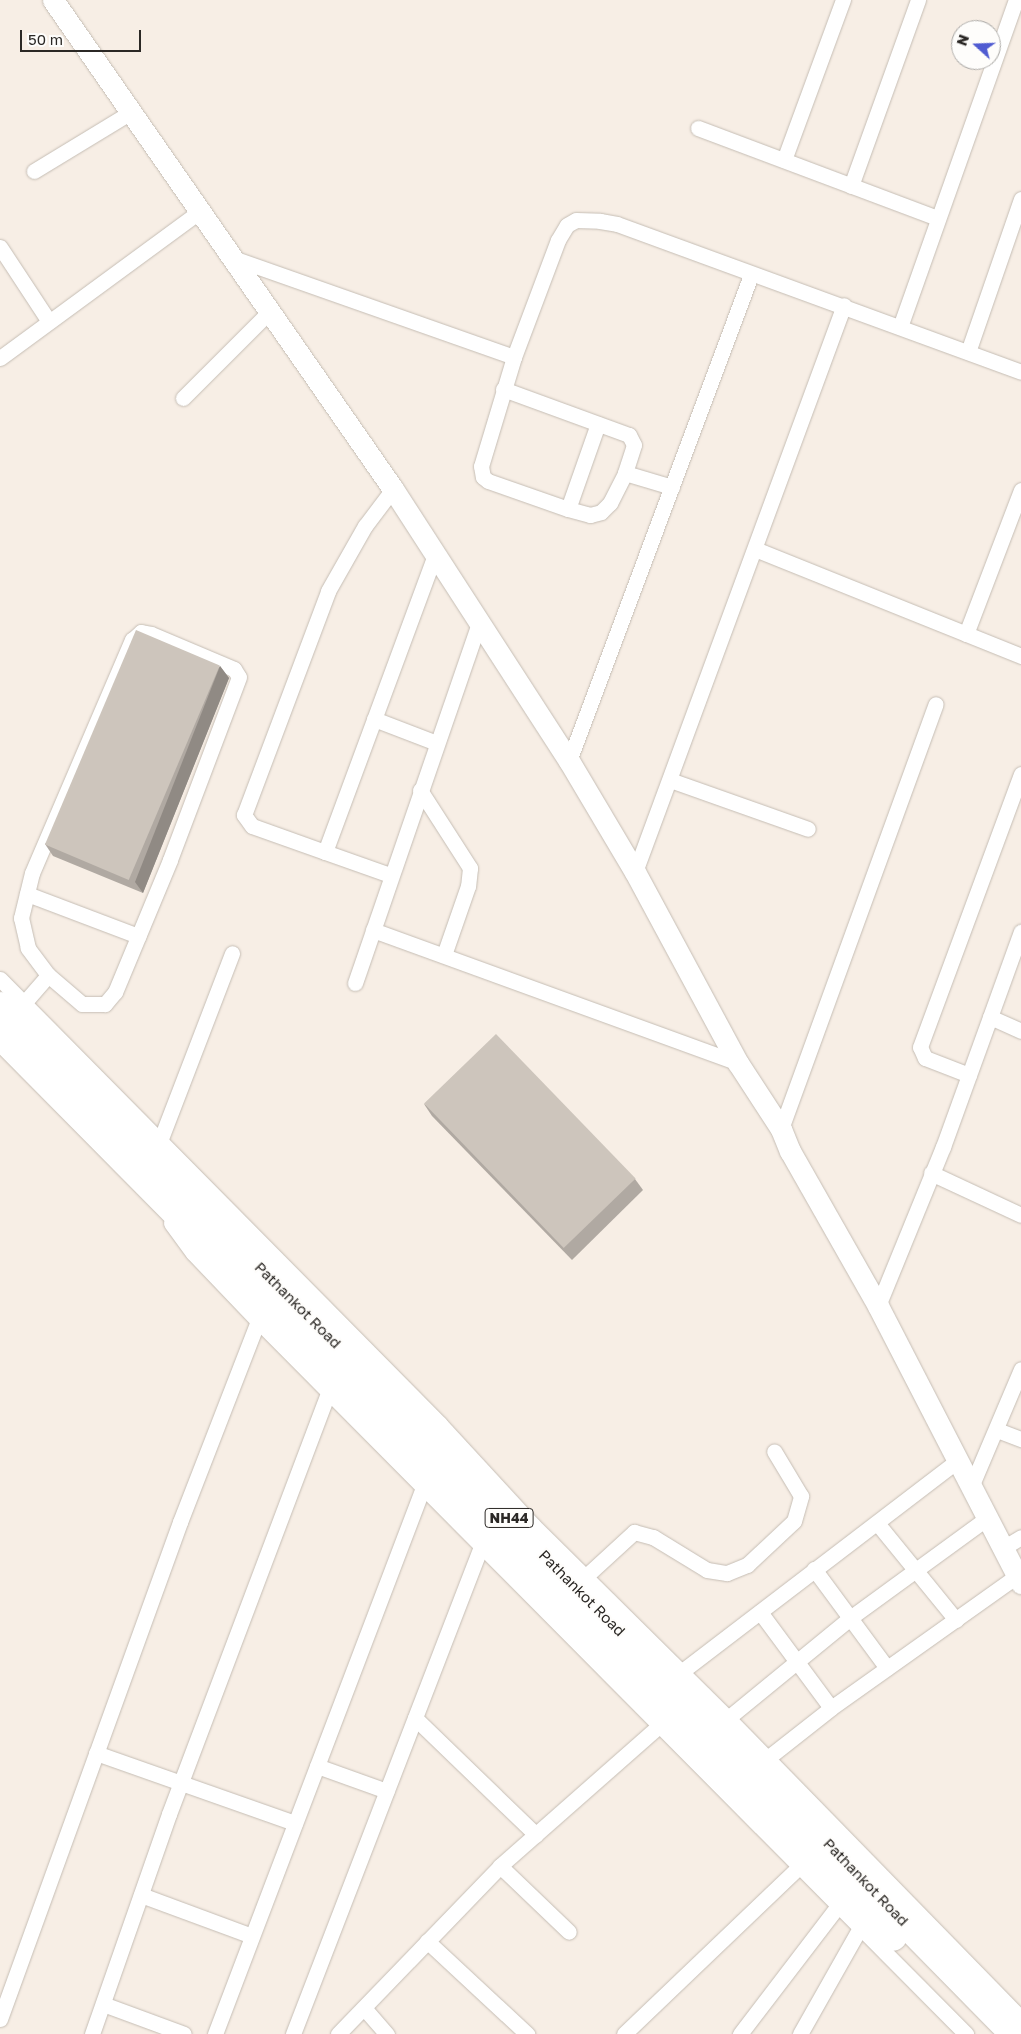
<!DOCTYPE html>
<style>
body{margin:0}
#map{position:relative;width:1021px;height:2034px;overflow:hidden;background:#f7eee5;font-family:"Golos Text",sans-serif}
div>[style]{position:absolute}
.roads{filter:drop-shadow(0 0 1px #c5bdb4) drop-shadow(0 0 1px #c5bdb4)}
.street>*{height:15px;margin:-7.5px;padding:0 7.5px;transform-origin:7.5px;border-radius:7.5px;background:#fff}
.secondary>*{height:21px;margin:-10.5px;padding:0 10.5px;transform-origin:10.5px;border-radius:10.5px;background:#fff}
.highway>*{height:28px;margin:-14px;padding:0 14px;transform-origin:14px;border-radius:14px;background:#fff}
.wall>*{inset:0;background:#b0a9a2}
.shaded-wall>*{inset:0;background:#908a84}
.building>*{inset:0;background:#cdc5bc;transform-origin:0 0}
span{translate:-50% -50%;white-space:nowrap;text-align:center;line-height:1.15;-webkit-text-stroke:4px #fefdfb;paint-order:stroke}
.shield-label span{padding:1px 4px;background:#fefdfb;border:1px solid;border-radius:4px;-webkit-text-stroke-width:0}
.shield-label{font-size:14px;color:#2b2825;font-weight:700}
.street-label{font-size:15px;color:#2b2825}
.north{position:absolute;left:951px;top:20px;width:50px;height:50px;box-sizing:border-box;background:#fefdfb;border:1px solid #aaa8a5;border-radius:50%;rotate:290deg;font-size:14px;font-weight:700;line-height:20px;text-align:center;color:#2b2825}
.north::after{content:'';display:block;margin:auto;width:18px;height:22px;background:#505bd1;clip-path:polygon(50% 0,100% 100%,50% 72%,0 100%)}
.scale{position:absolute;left:20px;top:30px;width:121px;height:22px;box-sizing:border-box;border:2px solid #2b2825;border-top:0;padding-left:6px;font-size:15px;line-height:18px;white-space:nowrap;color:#2b2825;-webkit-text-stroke:4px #fefdfb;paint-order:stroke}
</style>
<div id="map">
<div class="roads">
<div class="street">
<div style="left:698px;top:128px;width:256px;rotate:20.6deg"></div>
<div style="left:784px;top:160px;width:171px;rotate:-69.8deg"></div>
<div style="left:34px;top:171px;width:114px;rotate:-31.3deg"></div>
<div style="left:851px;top:186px;width:198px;rotate:-70.2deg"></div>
<div style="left:0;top:247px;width:87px;rotate:56.7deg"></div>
<div style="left:233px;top:258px;width:298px;rotate:19.4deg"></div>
<div style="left:514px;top:357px;width:125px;rotate:-69.4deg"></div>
<div style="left:558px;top:240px;width:17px;rotate:-59deg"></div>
<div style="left:567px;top:225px;width:10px;rotate:-29deg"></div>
<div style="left:576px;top:220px;width:24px;rotate:2deg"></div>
<div style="left:600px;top:221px;width:17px;rotate:10deg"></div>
<div style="left:617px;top:224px;width:430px;rotate:20.1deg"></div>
<div style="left:900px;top:327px;width:347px;rotate:-70.5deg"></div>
<div style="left:968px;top:352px;width:162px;rotate:-70.9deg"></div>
<div style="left:514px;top:357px;width:114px;rotate:106.8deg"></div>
<div style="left:481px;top:466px;width:11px;rotate:80deg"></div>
<div style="left:483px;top:477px;width:6px;rotate:39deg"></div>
<div style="left:488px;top:481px;width:85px;rotate:19.3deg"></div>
<div style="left:568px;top:509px;width:90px;rotate:-70.6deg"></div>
<div style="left:0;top:358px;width:248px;rotate:-36.3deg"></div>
<div style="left:503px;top:389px;width:134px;rotate:20.1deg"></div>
<div style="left:629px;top:435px;width:11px;rotate:63deg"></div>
<div style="left:634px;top:445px;width:29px;rotate:108deg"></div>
<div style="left:183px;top:398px;width:123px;rotate:-45deg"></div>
<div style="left:568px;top:509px;width:23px;rotate:15deg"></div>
<div style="left:590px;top:515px;width:11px;rotate:-15deg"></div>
<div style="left:601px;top:512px;width:13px;rotate:-45deg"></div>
<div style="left:610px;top:503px;width:34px;rotate:-63deg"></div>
<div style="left:625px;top:473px;width:49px;rotate:16.6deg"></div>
<div style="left:755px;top:549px;width:287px;rotate:21.9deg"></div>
<div style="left:966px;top:634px;width:154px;rotate:-69.1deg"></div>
<div style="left:374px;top:719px;width:67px;rotate:20.9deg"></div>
<div style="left:569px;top:761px;width:519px;rotate:-69.47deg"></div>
<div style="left:670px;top:780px;width:146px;rotate:19.5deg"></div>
<div style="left:420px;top:790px;width:93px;rotate:57.3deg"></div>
<div style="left:470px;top:868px;width:18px;rotate:96deg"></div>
<div style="left:468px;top:886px;width:73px;rotate:109.2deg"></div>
<div style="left:325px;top:852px;width:77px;rotate:-160.4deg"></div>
<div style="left:252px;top:826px;width:14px;rotate:-126deg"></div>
<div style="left:244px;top:815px;width:239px;rotate:-69.4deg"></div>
<div style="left:328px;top:591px;width:75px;rotate:-60.4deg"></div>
<div style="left:365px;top:526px;width:46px;rotate:-52.9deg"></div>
<div style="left:635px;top:872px;width:604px;rotate:-69.77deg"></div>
<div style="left:390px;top:875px;width:69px;rotate:-160.5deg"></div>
<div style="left:325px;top:852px;width:318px;rotate:-69.7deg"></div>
<div style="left:27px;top:894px;width:119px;rotate:20.7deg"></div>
<div style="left:373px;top:930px;width:388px;rotate:20deg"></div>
<div style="left:0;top:979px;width:626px;rotate:45.32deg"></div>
<div style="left:440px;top:1424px;width:137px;rotate:47.4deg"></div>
<div style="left:533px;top:1525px;width:274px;rotate:44.7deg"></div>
<div style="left:728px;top:1718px;width:419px;rotate:45.7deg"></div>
<div style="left:355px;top:983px;width:384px;rotate:-71deg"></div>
<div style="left:24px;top:1003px;width:37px;rotate:-49deg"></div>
<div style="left:48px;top:975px;width:34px;rotate:-127deg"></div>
<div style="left:28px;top:948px;width:31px;rotate:-103deg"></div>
<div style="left:21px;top:918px;width:46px;rotate:-76.3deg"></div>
<div style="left:32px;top:873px;width:254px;rotate:-66.8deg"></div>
<div style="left:132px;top:640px;width:12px;rotate:-42deg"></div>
<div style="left:141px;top:632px;width:10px;rotate:11deg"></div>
<div style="left:151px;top:634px;width:90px;rotate:22.9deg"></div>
<div style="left:234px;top:669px;width:9px;rotate:58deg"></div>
<div style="left:239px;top:677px;width:196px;rotate:110.7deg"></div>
<div style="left:170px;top:860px;width:143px;rotate:112.6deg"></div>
<div style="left:115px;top:992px;width:16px;rotate:130deg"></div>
<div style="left:105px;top:1004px;width:23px;rotate:180deg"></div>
<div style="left:82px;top:1004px;width:45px;rotate:-139.5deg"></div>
<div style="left:990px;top:1017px;width:34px;rotate:24deg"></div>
<div style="left:969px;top:1075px;width:47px;rotate:-158.9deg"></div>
<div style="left:925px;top:1058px;width:12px;rotate:-114deg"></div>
<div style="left:920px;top:1047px;width:291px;rotate:-69.7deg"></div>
<div style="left:781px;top:1129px;width:452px;rotate:-70deg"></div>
<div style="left:160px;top:1141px;width:201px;rotate:-69deg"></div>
<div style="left:931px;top:1173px;width:99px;rotate:25deg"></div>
<div style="left:171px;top:1223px;width:37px;rotate:54deg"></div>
<div style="left:193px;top:1253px;width:94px;rotate:46.3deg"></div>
<div style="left:258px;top:1321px;width:1005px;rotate:45.2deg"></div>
<div style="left:878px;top:1306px;width:172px;rotate:-67.8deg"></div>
<div style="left:943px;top:1147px;width:229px;rotate:-70.1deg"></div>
<div style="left:997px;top:1430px;width:26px;rotate:21deg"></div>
<div style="left:971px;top:1487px;width:128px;rotate:-67deg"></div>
<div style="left:877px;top:1523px;width:125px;rotate:50.8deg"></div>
<div style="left:1003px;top:1548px;width:21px;rotate:-31deg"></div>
<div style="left:814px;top:1569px;width:123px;rotate:53.6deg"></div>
<div style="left:585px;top:1577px;width:67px;rotate:-42.6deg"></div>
<div style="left:634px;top:1532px;width:20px;rotate:15deg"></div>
<div style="left:653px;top:1537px;width:63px;rotate:31.4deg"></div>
<div style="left:707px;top:1570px;width:20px;rotate:9deg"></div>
<div style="left:727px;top:1573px;width:22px;rotate:-22deg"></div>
<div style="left:747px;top:1565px;width:64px;rotate:-43.1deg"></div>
<div style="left:794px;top:1521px;width:26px;rotate:-74deg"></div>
<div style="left:801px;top:1496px;width:52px;rotate:-121deg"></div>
<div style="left:760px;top:1612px;width:119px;rotate:53.5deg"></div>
<div style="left:681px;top:1672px;width:347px;rotate:-37.4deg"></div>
<div style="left:415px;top:1718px;width:168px;rotate:44deg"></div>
<div style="left:728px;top:1718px;width:158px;rotate:-39.3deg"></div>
<div style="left:850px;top:1618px;width:170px;rotate:-36.1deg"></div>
<div style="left:96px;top:1753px;width:211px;rotate:19.4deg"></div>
<div style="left:765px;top:1760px;width:84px;rotate:-38.2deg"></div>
<div style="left:831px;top:1708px;width:228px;rotate:-35.4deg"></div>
<div style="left:317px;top:1766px;width:74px;rotate:19.7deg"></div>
<div style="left:500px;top:1866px;width:95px;rotate:43.7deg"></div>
<div style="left:141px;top:1895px;width:118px;rotate:20.3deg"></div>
<div style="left:427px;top:1941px;width:137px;rotate:42.9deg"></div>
<div style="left:103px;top:2004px;width:86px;rotate:20.3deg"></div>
<div style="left:364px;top:2008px;width:35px;rotate:49deg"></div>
<div style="left:0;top:2019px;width:529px;rotate:-70.09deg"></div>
<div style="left:180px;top:1522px;width:216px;rotate:-68.8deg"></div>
<div style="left:92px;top:2034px;width:233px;rotate:-70.7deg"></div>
<div style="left:169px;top:1814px;width:452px;rotate:-69.3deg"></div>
<div style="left:215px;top:2034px;width:587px;rotate:-69.16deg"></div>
<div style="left:293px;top:2034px;width:525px;rotate:-68.91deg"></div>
<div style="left:338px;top:2034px;width:233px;rotate:-46deg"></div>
<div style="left:500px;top:1866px;width:212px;rotate:-41.4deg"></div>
<div style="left:624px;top:2034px;width:242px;rotate:-43.7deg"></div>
<div style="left:740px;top:2034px;width:161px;rotate:-52.6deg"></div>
<div style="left:800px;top:2034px;width:122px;rotate:-60.5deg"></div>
</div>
<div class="secondary">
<div style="left:53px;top:0;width:596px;rotate:55.19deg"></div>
<div style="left:393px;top:489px;width:324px;rotate:57.1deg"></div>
<div style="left:569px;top:761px;width:129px;rotate:59.3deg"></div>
<div style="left:635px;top:872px;width:217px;rotate:61.7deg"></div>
<div style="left:738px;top:1063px;width:79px;rotate:56.9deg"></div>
<div style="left:781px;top:1129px;width:24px;rotate:68deg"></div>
<div style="left:790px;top:1151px;width:178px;rotate:60.4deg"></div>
<div style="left:878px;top:1306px;width:312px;rotate:62.7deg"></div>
</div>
<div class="highway">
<div style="left:0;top:1006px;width:204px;rotate:44.6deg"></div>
<div style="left:145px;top:1149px;width:1240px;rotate:45.52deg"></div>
<div style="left:0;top:1035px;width:1269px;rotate:45.29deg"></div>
</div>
</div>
<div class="wall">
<div style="clip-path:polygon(220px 666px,229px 678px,143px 893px,53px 856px,45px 844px)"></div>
<div style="clip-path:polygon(424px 1104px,635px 1179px,643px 1190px,572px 1260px,432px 1116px)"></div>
</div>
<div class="shaded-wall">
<div style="clip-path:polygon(220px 666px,229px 678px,143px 893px,135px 882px)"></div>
</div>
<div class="building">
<div style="left:136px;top:630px;width:91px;height:233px;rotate:23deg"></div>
<div style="left:496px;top:1034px;width:201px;height:100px;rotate:46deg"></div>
</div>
<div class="shield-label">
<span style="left:509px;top:1518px">NH44</span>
</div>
<div class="street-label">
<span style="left:298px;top:1305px;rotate:45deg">Pathankot Road</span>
<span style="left:582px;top:1593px;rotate:45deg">Pathankot Road</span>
<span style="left:866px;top:1882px;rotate:46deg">Pathankot Road</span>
</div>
<div class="north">N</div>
<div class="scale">50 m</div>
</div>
